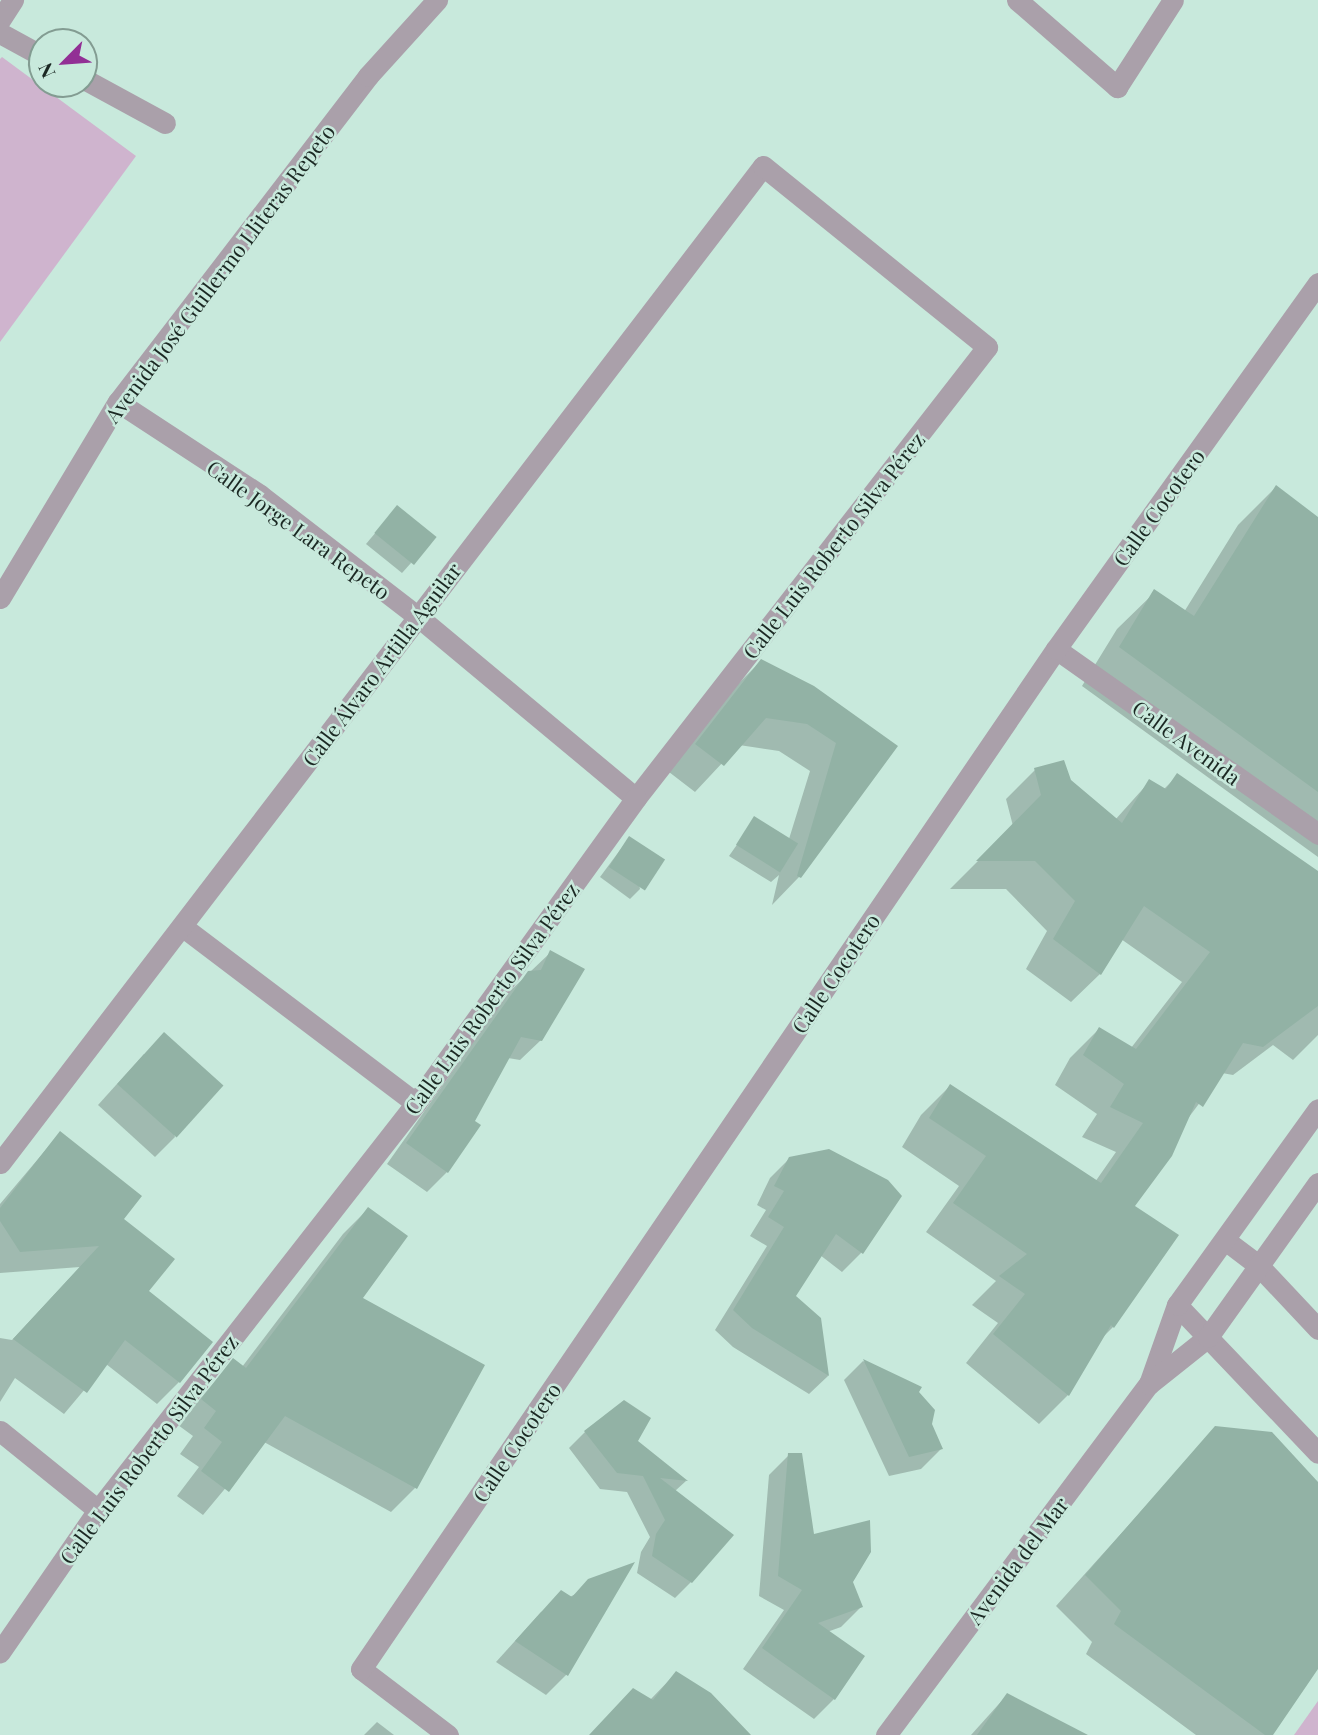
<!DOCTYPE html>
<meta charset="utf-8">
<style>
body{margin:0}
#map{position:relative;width:1318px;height:1735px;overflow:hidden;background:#c8e9dc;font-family:"Playfair Display",serif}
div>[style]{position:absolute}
.green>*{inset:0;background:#cfb4ce}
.shadow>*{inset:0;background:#0003}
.building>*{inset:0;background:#92b2a5;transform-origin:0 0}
.minor>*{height:21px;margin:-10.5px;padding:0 10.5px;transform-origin:10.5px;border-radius:10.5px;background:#aaa0aa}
span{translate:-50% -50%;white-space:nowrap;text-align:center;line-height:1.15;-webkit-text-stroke:5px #c8e9dc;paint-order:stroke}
.street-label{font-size:21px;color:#1b2823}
.north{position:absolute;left:28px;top:28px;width:70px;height:70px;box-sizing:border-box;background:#c8e9dc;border:2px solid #839c92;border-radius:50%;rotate:245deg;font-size:19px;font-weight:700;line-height:28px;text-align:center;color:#1b2823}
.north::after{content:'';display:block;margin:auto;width:24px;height:32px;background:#922f95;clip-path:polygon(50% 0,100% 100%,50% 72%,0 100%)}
</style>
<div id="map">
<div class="green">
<div style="clip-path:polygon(2px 57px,136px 156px,0 342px,0 59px)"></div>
<div style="clip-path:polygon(1318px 1701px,1318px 1735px,1294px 1735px)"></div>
</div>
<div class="shadow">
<div style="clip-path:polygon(1276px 487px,1318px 519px,1318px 857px,1082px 686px,1117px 629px,1155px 592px,1184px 612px,1238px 525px)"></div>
<div style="clip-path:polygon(397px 507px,411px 563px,402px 573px,366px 544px)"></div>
<div style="clip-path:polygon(761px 661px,896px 747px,799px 877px,772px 905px,779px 875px,771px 882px,729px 856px,755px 819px,789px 839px,810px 771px,779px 751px,739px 745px,695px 792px,669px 772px,733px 689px)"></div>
<div style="clip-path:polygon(1035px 770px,1069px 781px,1115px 820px,1150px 781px,1164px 789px,1177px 776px,1318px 874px,1318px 1035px,1293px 1060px,1273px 1045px,1233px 1075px,1222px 1073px,1186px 1121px,1133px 1206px,1113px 1327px,1100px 1340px,1068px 1395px,1039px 1424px,966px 1363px,998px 1323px,972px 1305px,996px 1281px,926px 1232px,959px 1186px,902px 1147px,921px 1115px,950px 1086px,1095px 1182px,1116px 1152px,1082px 1137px,1097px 1114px,1055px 1085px,1070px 1058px,1099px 1029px,1131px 1048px,1182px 982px,1121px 939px,1100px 974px,1071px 1002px,1026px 969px,1047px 931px,1006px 889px,950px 889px,1013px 826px,1006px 799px)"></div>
<div style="clip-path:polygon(629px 838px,640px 889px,630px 899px,600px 877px)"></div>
<div style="clip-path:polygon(551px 952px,541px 1040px,520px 1060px,508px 1058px,447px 1172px,427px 1192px,387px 1164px,508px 993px)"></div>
<div style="clip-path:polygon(144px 1054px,175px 1137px,155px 1157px,98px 1105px)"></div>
<div style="clip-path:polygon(60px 1133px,121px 1219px,179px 1382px,157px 1404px,106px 1364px,64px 1414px,15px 1378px,0 1402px,0 1338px,12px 1340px,80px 1267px,0 1273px,0 1204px)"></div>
<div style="clip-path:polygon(790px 1158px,899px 1196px,861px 1253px,842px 1272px,820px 1255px,794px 1296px,819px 1318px,828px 1376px,809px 1394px,733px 1347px,715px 1330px,767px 1246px,750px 1236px,766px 1210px,757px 1205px,770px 1178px)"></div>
<div style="clip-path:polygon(368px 1209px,360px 1298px,415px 1488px,391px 1512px,264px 1442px,203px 1515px,177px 1496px,199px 1467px,180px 1454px,193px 1436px,178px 1425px,233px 1360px,242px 1367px,343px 1234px)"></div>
<div style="clip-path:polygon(863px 1361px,920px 1388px,917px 1393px,941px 1449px,921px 1469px,889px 1476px,844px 1380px)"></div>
<div style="clip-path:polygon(1216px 1428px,1318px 1485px,1318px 1662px,1271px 1735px,1196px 1735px,1086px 1654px,1092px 1642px,1056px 1606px)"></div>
<div style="clip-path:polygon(585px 1432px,636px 1442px,686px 1481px,675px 1491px,691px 1582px,675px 1598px,637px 1573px,641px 1552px,650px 1537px,627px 1492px,600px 1489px,569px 1448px)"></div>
<div style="clip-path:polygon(789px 1455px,813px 1536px,851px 1582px,861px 1607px,841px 1627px,827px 1632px,834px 1699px,814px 1719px,743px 1669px,784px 1610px,759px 1596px,769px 1475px)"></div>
<div style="clip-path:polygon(631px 1565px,566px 1675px,546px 1695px,496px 1662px,541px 1612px)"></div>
<div style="clip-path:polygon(676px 1673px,748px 1735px,590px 1735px,650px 1700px)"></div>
<div style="clip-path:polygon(1007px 1695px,1047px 1735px,971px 1735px)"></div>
<div style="clip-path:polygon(377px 1722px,394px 1735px,364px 1735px)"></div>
</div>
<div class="building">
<div style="clip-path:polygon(1276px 485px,1318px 517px,1318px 792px,1119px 647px,1154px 589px,1194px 616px)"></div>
<div style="left:397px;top:505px;width:51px;height:36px;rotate:39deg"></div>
<div style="clip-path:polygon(761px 659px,814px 686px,898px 746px,801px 878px,797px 876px,836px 743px,807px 724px,766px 718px,724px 766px,695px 744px)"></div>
<div style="clip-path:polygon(1064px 760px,1071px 780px,1122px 823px,1149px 779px,1166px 789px,1177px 773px,1318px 871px,1318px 1006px,1263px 1047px,1243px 1043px,1203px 1107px,1196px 1102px,1172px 1156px,1135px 1206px,1179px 1235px,1114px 1328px,1111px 1325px,1069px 1396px,993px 1334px,1025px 1294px,999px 1276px,1027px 1254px,953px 1203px,986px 1156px,929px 1118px,950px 1084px,1101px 1183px,1143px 1123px,1110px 1107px,1124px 1084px,1083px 1055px,1099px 1027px,1136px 1049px,1210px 952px,1144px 906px,1101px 975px,1053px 939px,1075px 901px,1035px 861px,976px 861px,1041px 795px,1034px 768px)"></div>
<div style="left:754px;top:816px;width:52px;height:34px;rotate:32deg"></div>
<div style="left:629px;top:836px;width:43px;height:37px;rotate:33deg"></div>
<div style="clip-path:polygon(550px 950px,585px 969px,542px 1041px,521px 1037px,475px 1121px,481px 1125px,448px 1173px,406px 1143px,528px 971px,541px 970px)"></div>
<div style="left:164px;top:1032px;width:80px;height:70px;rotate:42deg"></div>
<div style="clip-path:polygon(60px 1131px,142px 1196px,124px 1219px,175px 1259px,149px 1291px,213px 1342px,180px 1383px,125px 1340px,87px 1393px,13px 1339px,99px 1246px,20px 1252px,0 1221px,0 1208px)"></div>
<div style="clip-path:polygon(829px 1149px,888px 1180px,902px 1196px,863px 1254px,836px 1234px,796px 1296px,821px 1318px,829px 1376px,752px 1328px,733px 1310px,784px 1227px,768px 1217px,784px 1191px,774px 1186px,789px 1157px)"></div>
<div style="clip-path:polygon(368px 1207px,408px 1236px,363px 1298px,485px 1365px,417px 1489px,285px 1416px,229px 1492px,201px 1471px,222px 1442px,204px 1428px,216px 1411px,201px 1399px,233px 1358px,246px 1368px)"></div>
<div style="clip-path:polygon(863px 1359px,922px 1387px,919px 1392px,935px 1410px,932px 1424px,943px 1449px,909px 1457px)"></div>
<div style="clip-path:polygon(624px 1400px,651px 1418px,638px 1441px,688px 1481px,660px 1478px,734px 1535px,692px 1583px,652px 1556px,656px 1534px,665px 1520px,643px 1476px,617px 1473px,584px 1431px)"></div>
<div style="clip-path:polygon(1215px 1426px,1272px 1432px,1318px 1482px,1318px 1669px,1273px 1735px,1265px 1735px,1114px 1624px,1121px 1611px,1085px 1575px)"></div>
<div style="clip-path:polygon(788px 1453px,802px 1453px,814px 1534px,870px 1520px,871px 1552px,853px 1582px,863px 1607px,818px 1623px,865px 1656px,835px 1700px,762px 1648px,802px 1590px,778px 1576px)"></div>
<div style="clip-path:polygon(635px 1562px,568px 1676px,515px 1641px,561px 1590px,572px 1597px,588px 1579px)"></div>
<div style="clip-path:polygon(676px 1671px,711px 1693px,751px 1735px,589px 1735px,633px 1688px,653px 1700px)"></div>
<div style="clip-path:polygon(1007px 1693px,1088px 1735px,977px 1735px)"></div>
</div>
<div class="minor">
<div style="left:1017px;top:0;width:133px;rotate:41deg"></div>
<div style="left:1117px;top:87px;width:103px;rotate:-57.2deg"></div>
<div style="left:0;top:20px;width:24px;rotate:-57deg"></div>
<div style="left:0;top:33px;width:48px;rotate:28.7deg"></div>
<div style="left:84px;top:79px;width:92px;rotate:28.5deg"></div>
<div style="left:118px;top:402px;width:170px;rotate:33.2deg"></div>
<div style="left:260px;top:495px;width:197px;rotate:37.6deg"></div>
<div style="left:416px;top:615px;width:286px;rotate:39.8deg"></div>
<div style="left:0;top:598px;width:229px;rotate:-59deg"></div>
<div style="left:118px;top:402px;width:411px;rotate:-52.5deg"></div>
<div style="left:368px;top:76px;width:103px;rotate:-47.8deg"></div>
<div style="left:1056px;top:649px;width:321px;rotate:35.2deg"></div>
<div style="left:183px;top:927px;width:292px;rotate:37.1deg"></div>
<div style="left:0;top:1163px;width:1255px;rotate:-52.57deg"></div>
<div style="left:763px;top:166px;width:288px;rotate:38.9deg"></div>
<div style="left:987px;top:347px;width:571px;rotate:127.89deg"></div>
<div style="left:636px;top:798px;width:376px;rotate:125.8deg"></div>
<div style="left:416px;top:1103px;width:517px;rotate:128deg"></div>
<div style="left:98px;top:1510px;width:173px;rotate:124.6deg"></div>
<div style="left:1225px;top:1240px;width:41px;rotate:37.1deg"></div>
<div style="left:1258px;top:1265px;width:88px;rotate:46.8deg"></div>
<div style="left:1177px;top:1305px;width:204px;rotate:46.4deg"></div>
<div style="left:1149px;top:1384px;width:84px;rotate:-70.5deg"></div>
<div style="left:1177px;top:1305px;width:241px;rotate:-54.3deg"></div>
<div style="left:0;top:1431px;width:126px;rotate:38.9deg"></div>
<div style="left:448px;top:1735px;width:109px;rotate:-142.8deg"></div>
<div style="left:361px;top:1669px;width:1234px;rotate:-55.73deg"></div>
<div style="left:1056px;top:649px;width:450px;rotate:-54.4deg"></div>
<div style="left:886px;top:1735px;width:439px;rotate:-53.2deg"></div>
<div style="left:1149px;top:1384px;width:75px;rotate:-38.5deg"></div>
<div style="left:1208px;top:1337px;width:189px;rotate:-54.5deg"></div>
</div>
<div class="street-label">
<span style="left:219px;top:273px;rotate:-53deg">Avenida José Guillermo Lliteras Repeto</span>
<span style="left:1158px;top:507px;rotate:-54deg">Calle Cocotero</span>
<span style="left:299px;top:529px;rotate:36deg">Calle Jorge Lara Repeto</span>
<span style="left:833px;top:545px;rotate:-52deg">Calle Luis Roberto Silva Pérez</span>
<span style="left:381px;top:664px;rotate:-53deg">Calle Álvaro Artilla Aguilar</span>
<span style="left:1187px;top:742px;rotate:36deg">Calle Avenida</span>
<span style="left:835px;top:973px;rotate:-56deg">Calle Cocotero</span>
<span style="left:491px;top:998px;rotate:-54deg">Calle Luis Roberto Silva Pérez</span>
<span style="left:516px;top:1442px;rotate:-56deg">Calle Cocotero</span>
<span style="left:148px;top:1449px;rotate:-53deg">Calle Luis Roberto Silva Pérez</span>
<span style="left:1017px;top:1560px;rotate:-53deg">Avenida del Mar</span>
</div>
<div class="north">N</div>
</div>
